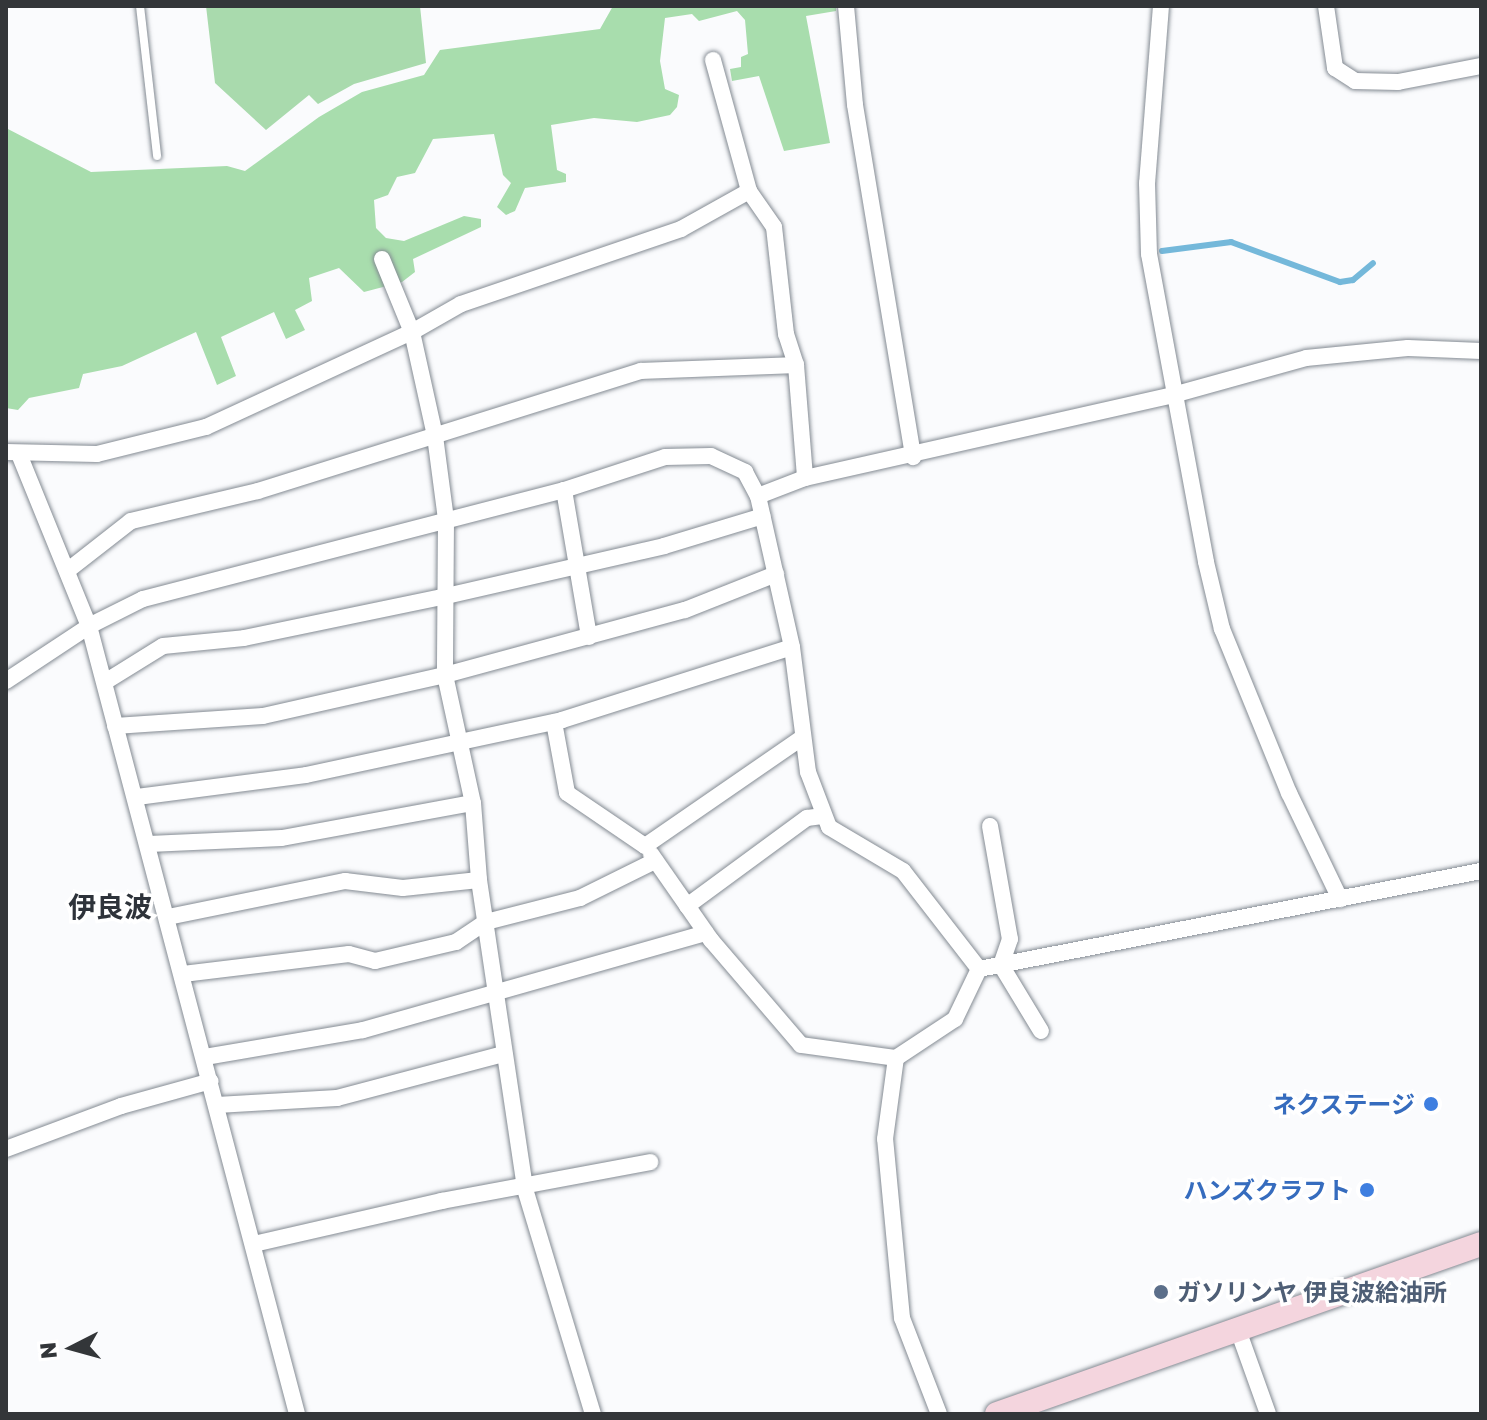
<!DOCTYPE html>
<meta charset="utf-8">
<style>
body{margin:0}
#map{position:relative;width:1487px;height:1420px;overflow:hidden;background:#fafbfd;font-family:"Golos Text","Noto Sans JP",sans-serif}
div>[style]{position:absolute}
.green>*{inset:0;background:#a9daad}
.forest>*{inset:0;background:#a8ddad}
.stream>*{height:6px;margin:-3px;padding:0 3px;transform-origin:3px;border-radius:3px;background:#74b8da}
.roads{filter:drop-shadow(0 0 2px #848b93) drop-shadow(0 0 2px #848b93)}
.service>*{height:8px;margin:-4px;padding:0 4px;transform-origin:4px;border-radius:4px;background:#fff}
.minor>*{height:16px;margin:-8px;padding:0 8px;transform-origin:8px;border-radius:8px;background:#fff}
.secondary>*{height:24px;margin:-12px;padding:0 12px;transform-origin:12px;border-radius:12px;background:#f4d5de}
.dots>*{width:22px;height:22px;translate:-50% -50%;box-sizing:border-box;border:4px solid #fff;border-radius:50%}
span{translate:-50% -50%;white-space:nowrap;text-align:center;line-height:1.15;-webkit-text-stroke:7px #fff;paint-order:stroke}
.shop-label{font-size:24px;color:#366cbe;font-weight:700}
.right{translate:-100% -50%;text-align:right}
.service-label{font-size:24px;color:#4e5e75;font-weight:700}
.left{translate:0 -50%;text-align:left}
.quarter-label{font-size:28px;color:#2e333a;font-weight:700}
.frame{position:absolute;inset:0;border:8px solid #333639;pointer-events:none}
.north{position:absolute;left:32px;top:1308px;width:80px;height:80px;-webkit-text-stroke:6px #fff;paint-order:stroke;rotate:264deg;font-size:22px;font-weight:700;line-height:32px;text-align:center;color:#333639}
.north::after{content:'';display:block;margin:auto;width:28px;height:36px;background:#333639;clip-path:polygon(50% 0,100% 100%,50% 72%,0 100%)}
</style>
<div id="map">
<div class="green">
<div style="clip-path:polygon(206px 6px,420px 6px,426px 63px,354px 84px,318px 104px,309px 95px,266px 130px,215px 83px)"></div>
</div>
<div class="forest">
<div style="clip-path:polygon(613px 6px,836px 6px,836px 11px,806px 16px,830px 143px,784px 151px,759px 76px,732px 81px,730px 69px,741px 67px,741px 57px,748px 54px,745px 20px,737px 11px,699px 21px,692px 14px,665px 18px,660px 61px,665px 89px,679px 95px,677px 107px,670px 115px,637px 122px,594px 118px,551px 125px,557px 170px,566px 174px,566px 182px,525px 188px,515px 211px,506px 215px,497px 207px,511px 183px,503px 175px,494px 134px,433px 139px,415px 173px,397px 177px,388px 195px,374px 200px,376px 228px,386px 238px,404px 241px,464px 216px,481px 219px,481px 227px,413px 259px,415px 272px,402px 282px,364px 292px,339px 268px,309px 278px,312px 301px,295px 310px,305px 330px,286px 339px,274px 312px,221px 337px,236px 376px,217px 385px,196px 332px,122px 366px,83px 374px,79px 388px,29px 398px,18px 410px,6px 408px,6px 128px,91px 172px,227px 166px,245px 171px,319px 117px,362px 92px,424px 75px,440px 50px,600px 29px)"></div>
</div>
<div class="stream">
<div style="left:1162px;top:251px;width:70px;rotate:-7.4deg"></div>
<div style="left:1231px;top:242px;width:116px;rotate:20.2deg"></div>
<div style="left:1340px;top:282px;width:13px;rotate:-9deg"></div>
<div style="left:1353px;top:280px;width:26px;rotate:-40deg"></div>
</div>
<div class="roads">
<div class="service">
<div style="left:140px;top:6px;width:151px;rotate:83.5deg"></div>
</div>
<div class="minor">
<div style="left:846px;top:6px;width:99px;rotate:84.8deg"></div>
<div style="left:855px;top:105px;width:357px;rotate:80.6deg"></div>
<div style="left:1161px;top:6px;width:178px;rotate:94.5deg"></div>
<div style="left:1147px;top:183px;width:71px;rotate:88.4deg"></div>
<div style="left:1149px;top:254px;width:313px;rotate:79.5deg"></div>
<div style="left:1206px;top:562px;width:69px;rotate:76.6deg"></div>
<div style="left:1222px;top:629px;width:177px;rotate:67.8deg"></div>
<div style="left:1289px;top:793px;width:118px;rotate:64.3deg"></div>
<div style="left:1326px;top:6px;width:63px;rotate:81.7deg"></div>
<div style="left:1335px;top:68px;width:24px;rotate:33deg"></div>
<div style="left:1355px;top:81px;width:43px;rotate:1.3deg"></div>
<div style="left:1398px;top:82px;width:85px;rotate:-10.9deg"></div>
<div style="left:713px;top:60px;width:136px;rotate:74.6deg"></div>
<div style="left:382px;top:259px;width:79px;rotate:67.7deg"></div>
<div style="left:412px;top:332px;width:107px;rotate:77.5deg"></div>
<div style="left:435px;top:436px;width:85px;rotate:82.5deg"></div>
<div style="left:446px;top:520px;width:155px;rotate:90.4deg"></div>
<div style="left:445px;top:675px;width:131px;rotate:77.7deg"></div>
<div style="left:473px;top:803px;width:77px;rotate:85.5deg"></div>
<div style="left:479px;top:880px;width:312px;rotate:81.5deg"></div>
<div style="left:525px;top:1189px;width:235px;rotate:73.2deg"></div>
<div style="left:6px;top:452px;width:91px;rotate:1.3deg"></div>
<div style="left:97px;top:454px;width:112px;rotate:-13.9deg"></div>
<div style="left:206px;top:427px;width:227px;rotate:-24.8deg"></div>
<div style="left:412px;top:332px;width:56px;rotate:-29.7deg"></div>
<div style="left:461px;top:304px;width:232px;rotate:-18.8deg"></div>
<div style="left:681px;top:229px;width:78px;rotate:-29.2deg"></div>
<div style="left:749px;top:191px;width:44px;rotate:55.2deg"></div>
<div style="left:774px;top:227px;width:108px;rotate:83.6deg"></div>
<div style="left:786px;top:334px;width:33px;rotate:72deg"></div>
<div style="left:796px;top:365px;width:113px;rotate:85.4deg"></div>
<div style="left:19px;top:454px;width:186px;rotate:67.9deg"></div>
<div style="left:89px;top:626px;width:815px;rotate:75.21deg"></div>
<div style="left:564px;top:490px;width:149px;rotate:80.3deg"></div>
<div style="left:67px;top:571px;width:81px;rotate:-38deg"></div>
<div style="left:131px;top:521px;width:130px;rotate:-13.3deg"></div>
<div style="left:258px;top:491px;width:401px;rotate:-17.4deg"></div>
<div style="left:641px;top:371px;width:155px;rotate:-2.2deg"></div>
<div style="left:6px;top:681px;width:100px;rotate:-33.5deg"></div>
<div style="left:89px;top:626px;width:60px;rotate:-26.6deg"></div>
<div style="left:143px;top:599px;width:435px;rotate:-14.5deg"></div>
<div style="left:564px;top:490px;width:106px;rotate:-18.1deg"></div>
<div style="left:665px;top:457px;width:46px;rotate:-1.2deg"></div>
<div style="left:711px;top:456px;width:38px;rotate:25deg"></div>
<div style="left:745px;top:472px;width:27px;rotate:62deg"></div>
<div style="left:105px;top:682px;width:68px;rotate:-31.8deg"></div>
<div style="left:163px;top:646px;width:81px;rotate:-5.6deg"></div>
<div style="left:244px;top:638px;width:202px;rotate:-11.7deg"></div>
<div style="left:442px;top:597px;width:228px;rotate:-12.9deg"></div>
<div style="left:664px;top:546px;width:103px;rotate:-16.9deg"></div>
<div style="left:554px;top:722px;width:72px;rotate:79.6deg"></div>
<div style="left:567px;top:793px;width:94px;rotate:34.2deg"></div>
<div style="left:645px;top:846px;width:192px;rotate:-34.6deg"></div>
<div style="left:115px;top:726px;width:148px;rotate:-3.9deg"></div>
<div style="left:263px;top:716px;width:187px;rotate:-12.7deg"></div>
<div style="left:445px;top:675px;width:249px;rotate:-15.2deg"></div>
<div style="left:685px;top:610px;width:98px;rotate:-21.6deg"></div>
<div style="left:137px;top:797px;width:170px;rotate:-7.4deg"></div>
<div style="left:306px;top:775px;width:262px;rotate:-12.1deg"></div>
<div style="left:562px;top:720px;width:241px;rotate:-17.6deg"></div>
<div style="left:990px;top:826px;width:115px;rotate:80deg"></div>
<div style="left:1010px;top:939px;width:28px;rotate:109deg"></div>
<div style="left:1001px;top:965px;width:77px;rotate:58.8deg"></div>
<div style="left:149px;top:844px;width:133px;rotate:-2.6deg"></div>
<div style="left:282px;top:838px;width:194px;rotate:-10.4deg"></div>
<div style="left:651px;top:854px;width:105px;rotate:55.1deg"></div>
<div style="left:711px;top:940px;width:138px;rotate:49.4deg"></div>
<div style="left:801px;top:1045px;width:96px;rotate:7.8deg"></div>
<div style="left:687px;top:906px;width:149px;rotate:-36.3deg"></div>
<div style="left:807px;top:818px;width:17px;rotate:-7deg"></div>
<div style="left:168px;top:917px;width:181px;rotate:-11.5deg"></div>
<div style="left:345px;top:881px;width:58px;rotate:6.9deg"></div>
<div style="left:403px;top:888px;width:76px;rotate:-6deg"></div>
<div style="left:979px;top:969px;width:124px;rotate:-127.8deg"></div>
<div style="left:903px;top:871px;width:86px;rotate:-149.3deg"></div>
<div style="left:829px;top:827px;width:59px;rotate:-110.9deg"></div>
<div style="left:808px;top:772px;width:126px;rotate:-97.3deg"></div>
<div style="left:792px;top:647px;width:155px;rotate:-102.7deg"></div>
<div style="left:758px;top:496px;width:50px;rotate:-21deg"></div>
<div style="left:805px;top:478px;width:377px;rotate:-12.7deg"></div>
<div style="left:1173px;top:395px;width:138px;rotate:-15.5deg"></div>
<div style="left:1306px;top:358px;width:102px;rotate:-5.6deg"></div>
<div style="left:1408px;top:348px;width:73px;rotate:2.4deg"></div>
<div style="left:979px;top:969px;width:511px;rotate:-11.05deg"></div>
<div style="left:183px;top:974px;width:167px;rotate:-6.9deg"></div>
<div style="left:349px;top:954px;width:27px;rotate:15deg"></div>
<div style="left:375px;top:961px;width:83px;rotate:-13.2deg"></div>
<div style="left:456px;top:942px;width:36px;rotate:-34deg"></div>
<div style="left:486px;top:922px;width:97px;rotate:-14.3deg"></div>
<div style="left:580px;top:898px;width:84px;rotate:-26.3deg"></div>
<div style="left:205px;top:1057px;width:160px;rotate:-9.7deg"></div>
<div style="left:363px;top:1030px;width:356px;rotate:-15.8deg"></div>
<div style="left:217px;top:1105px;width:120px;rotate:-3.3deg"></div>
<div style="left:337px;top:1098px;width:172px;rotate:-14.8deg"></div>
<div style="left:6px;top:1149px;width:123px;rotate:-20.5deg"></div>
<div style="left:121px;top:1106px;width:93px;rotate:-15.5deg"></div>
<div style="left:254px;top:1244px;width:193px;rotate:-12.9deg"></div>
<div style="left:442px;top:1201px;width:212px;rotate:-10.6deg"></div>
<div style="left:1238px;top:1330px;width:89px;rotate:70.3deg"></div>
<div style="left:939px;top:1414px;width:103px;rotate:-111.1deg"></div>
<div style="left:902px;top:1318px;width:180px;rotate:-95.4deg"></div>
<div style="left:885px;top:1139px;width:82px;rotate:-82.3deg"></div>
<div style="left:896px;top:1058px;width:71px;rotate:-33.5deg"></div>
<div style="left:955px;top:1019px;width:55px;rotate:-64.4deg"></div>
</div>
<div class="secondary">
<div style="left:997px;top:1414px;width:513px;rotate:-19.35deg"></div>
</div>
</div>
<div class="dots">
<div style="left:1431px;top:1104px;background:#3f7fe0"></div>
<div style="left:1367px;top:1190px;background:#3f7fe0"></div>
<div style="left:1161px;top:1292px;background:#5c6f8a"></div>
</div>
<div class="shop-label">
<span class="right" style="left:1415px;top:1104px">ネクステージ</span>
<span class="right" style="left:1351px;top:1190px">ハンズクラフト</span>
</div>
<div class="service-label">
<span class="left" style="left:1177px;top:1292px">ガソリンヤ 伊良波給油所</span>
</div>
<div class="quarter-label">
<span style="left:110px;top:907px">伊良波</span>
</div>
<div class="frame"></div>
<div class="north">N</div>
</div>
